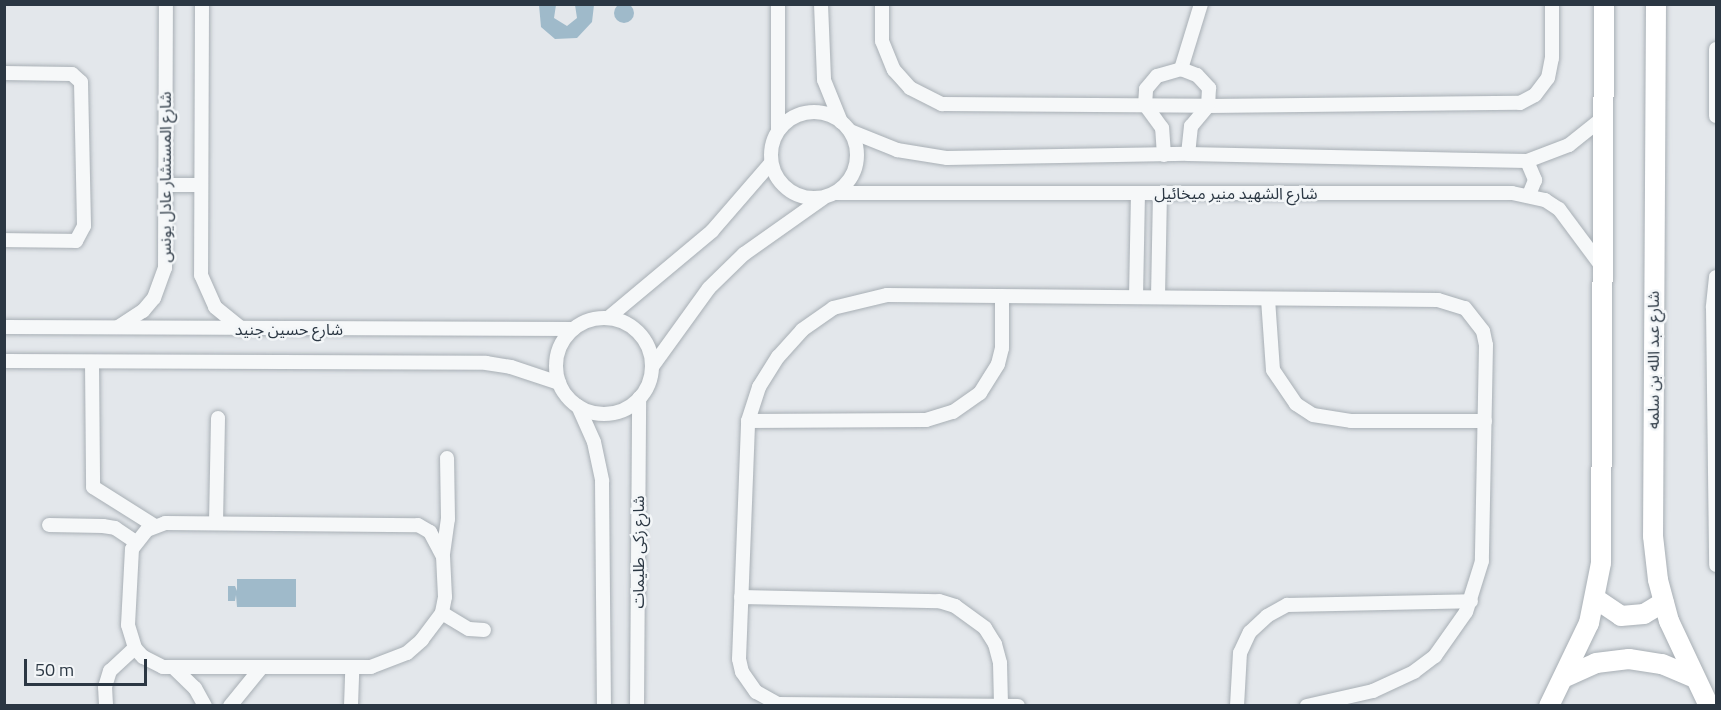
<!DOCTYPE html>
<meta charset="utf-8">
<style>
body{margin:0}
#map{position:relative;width:1721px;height:710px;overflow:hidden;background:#e3e7eb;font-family:"Titillium Web","Noto Sans Arabic",sans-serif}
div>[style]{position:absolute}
.water>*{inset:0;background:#9fbaca}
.round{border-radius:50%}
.roads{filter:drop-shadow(0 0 2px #a8afb5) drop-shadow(0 0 2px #a8afb5)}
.street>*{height:14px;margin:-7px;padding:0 7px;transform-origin:7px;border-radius:7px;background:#f6f8f9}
.street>.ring{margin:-7px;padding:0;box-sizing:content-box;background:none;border:14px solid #f6f8f9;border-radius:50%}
.secondary>*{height:20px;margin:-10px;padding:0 10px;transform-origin:10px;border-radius:10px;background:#fff}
span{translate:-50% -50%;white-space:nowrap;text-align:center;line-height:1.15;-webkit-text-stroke:5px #f3f6f8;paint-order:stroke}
.street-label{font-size:16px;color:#2b3743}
.frame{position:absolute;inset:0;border:6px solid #2b3743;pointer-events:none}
.scale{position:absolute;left:24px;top:659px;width:123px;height:27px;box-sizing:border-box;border:3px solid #2b3743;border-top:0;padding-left:8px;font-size:18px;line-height:21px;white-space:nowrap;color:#2b3743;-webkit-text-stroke:4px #f3f6f8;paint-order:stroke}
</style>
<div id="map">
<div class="water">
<div class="round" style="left:614px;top:3px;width:20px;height:20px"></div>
<div style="clip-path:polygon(539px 5px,556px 5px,554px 18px,567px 26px,577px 18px,575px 5px,594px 5px,592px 22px,577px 38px,555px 39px,541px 27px)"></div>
<div style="clip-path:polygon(237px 579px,296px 579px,296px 607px,237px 607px,236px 595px,235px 601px,228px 601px,228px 586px,235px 586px,237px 591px)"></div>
</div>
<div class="roads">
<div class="street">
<div style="left:202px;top:4px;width:271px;rotate:90.2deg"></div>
<div style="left:201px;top:275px;width:35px;rotate:66deg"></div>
<div style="left:215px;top:307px;width:35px;rotate:39deg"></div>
<div style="left:778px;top:4px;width:126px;rotate:90deg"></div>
<div style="left:821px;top:4px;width:76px;rotate:87.7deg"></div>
<div style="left:824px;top:80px;width:45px;rotate:68deg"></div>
<div style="left:882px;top:4px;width:37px;rotate:90deg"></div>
<div style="left:882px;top:41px;width:31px;rotate:68deg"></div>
<div style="left:894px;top:70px;width:24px;rotate:48deg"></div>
<div style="left:910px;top:88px;width:36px;rotate:27deg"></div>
<div style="left:942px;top:104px;width:266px;rotate:0.4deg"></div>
<div style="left:1208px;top:106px;width:312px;rotate:-0.6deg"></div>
<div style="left:1520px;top:103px;width:17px;rotate:-28deg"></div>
<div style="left:1535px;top:95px;width:21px;rotate:-53deg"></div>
<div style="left:1548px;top:78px;width:20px;rotate:-79deg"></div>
<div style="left:1552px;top:58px;width:54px;rotate:-90deg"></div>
<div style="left:1716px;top:49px;width:67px;rotate:90deg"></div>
<div style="left:1181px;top:69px;width:68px;rotate:-72.9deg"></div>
<div style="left:4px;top:73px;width:68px;rotate:0.8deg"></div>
<div style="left:72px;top:74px;width:12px;rotate:42deg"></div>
<div style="left:81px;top:82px;width:144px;rotate:88.8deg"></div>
<div style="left:84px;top:226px;width:17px;rotate:118deg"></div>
<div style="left:76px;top:241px;width:72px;rotate:-179.2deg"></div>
<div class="ring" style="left:771px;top:112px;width:72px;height:72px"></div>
<div style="left:850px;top:131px;width:51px;rotate:22deg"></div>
<div style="left:897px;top:150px;width:51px;rotate:9.1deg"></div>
<div style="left:947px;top:158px;width:241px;rotate:-1deg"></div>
<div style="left:1188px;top:154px;width:339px;rotate:1.2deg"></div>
<div style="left:1527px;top:161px;width:45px;rotate:-20.9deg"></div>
<div style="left:1569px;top:145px;width:45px;rotate:-38.7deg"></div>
<div style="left:1164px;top:155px;width:27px;rotate:-94deg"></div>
<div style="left:1162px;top:128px;width:29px;rotate:-126deg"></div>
<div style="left:1145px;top:105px;width:16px;rotate:-86deg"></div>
<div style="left:1146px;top:89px;width:17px;rotate:-50deg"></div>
<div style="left:1157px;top:76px;width:25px;rotate:-16deg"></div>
<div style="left:1181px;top:69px;width:17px;rotate:21deg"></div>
<div style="left:1197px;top:75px;width:18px;rotate:47deg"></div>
<div style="left:1209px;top:88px;width:18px;rotate:93deg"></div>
<div style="left:1208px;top:106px;width:26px;rotate:130deg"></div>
<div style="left:1191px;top:126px;width:28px;rotate:96deg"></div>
<div style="left:1527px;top:161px;width:21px;rotate:67deg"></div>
<div style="left:1535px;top:180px;width:16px;rotate:112deg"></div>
<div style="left:166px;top:185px;width:35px"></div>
<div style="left:836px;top:193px;width:676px"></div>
<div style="left:1512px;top:193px;width:34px;rotate:12deg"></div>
<div style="left:1545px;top:200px;width:17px;rotate:33deg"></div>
<div style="left:1559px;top:209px;width:72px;rotate:53.4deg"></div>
<div style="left:1716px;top:277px;width:31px;rotate:96deg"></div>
<div style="left:1713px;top:308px;width:257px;rotate:89.3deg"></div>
<div style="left:1136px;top:297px;width:104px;rotate:-88.9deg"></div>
<div style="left:1158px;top:297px;width:104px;rotate:-88.9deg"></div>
<div style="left:1268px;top:299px;width:71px;rotate:86deg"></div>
<div style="left:1273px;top:370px;width:41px;rotate:55.9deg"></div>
<div style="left:1296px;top:404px;width:20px;rotate:33deg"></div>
<div style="left:1313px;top:415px;width:38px;rotate:9deg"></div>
<div style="left:1351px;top:421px;width:134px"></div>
<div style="left:608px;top:318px;width:136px;rotate:-39.9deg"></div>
<div style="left:712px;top:231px;width:90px;rotate:-49.1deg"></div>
<div class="ring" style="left:556px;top:318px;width:82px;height:82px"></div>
<div style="left:4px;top:327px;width:569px;rotate:0.2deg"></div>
<div style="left:118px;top:327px;width:30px;rotate:-33deg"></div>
<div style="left:143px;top:311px;width:17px;rotate:-50deg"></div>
<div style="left:154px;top:298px;width:32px;rotate:-70deg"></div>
<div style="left:165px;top:268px;width:264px;rotate:-89.8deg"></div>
<div style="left:4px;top:361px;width:482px;rotate:0.2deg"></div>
<div style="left:486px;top:363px;width:25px;rotate:9deg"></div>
<div style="left:511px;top:367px;width:51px;rotate:18.4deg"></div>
<div style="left:92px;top:362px;width:125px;rotate:89.5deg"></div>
<div style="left:93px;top:487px;width:73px;rotate:32.2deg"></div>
<div style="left:652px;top:367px;width:97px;rotate:-54.2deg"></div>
<div style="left:709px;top:288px;width:49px;rotate:-44.2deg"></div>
<div style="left:744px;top:254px;width:97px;rotate:-35.3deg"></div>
<div style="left:578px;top:406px;width:39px;rotate:66deg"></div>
<div style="left:594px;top:442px;width:40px;rotate:78deg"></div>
<div style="left:602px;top:481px;width:225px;rotate:89.5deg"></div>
<div style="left:748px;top:421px;width:178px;rotate:-0.3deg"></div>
<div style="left:926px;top:420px;width:28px;rotate:-17deg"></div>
<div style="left:953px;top:412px;width:33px;rotate:-35deg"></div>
<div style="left:980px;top:393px;width:34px;rotate:-58deg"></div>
<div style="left:998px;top:364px;width:16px;rotate:-76deg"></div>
<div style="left:1002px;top:348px;width:52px;rotate:-90deg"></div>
<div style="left:165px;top:523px;width:253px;rotate:0.5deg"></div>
<div style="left:418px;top:525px;width:14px;rotate:30deg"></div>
<div style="left:430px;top:532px;width:27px;rotate:62deg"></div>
<div style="left:443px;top:556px;width:41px;rotate:87.2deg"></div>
<div style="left:445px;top:597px;width:16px;rotate:101deg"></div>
<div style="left:442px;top:613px;width:34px;rotate:127deg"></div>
<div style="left:422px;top:640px;width:20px;rotate:139deg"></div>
<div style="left:407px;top:653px;width:39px;rotate:159deg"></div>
<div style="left:371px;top:667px;width:208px;rotate:180deg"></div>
<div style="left:163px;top:667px;width:22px;rotate:-153deg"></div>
<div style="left:143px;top:657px;width:12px;rotate:-132deg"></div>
<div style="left:135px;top:648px;width:24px;rotate:-107deg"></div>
<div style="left:128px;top:625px;width:76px;rotate:-87deg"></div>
<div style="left:132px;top:549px;width:24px;rotate:-52deg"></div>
<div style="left:147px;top:530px;width:19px;rotate:-21deg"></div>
<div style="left:216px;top:523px;width:105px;rotate:-88.9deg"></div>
<div style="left:49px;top:525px;width:54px;rotate:1.1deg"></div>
<div style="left:103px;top:526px;width:12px;rotate:9deg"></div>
<div style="left:115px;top:528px;width:25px;rotate:34deg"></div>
<div style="left:443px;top:554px;width:35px;rotate:-82deg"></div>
<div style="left:448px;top:519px;width:61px;rotate:-90.9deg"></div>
<div style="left:741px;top:597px;width:198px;rotate:1.2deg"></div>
<div style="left:939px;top:601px;width:17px;rotate:17deg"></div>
<div style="left:955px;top:606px;width:37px;rotate:36deg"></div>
<div style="left:985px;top:628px;width:19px;rotate:58deg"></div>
<div style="left:995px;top:644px;width:20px;rotate:75deg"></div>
<div style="left:1000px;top:663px;width:42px;rotate:88.6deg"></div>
<div style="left:442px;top:613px;width:31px;rotate:31deg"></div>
<div style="left:469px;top:629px;width:15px;rotate:4deg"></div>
<div style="left:174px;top:668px;width:29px;rotate:44deg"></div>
<div style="left:195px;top:688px;width:21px;rotate:61deg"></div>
<div style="left:106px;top:705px;width:18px;rotate:-93deg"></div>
<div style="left:105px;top:687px;width:17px;rotate:-73deg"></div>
<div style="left:110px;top:671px;width:34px;rotate:-43deg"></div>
<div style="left:230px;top:706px;width:49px;rotate:-50.8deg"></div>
<div style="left:351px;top:706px;width:37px;rotate:-88deg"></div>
<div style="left:637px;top:706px;width:308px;rotate:-89.6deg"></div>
<div style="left:1018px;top:706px;width:240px;rotate:-179.5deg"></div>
<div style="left:778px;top:704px;width:25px;rotate:-151deg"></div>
<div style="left:756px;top:692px;width:24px;rotate:-125deg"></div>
<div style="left:742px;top:672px;width:13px;rotate:-103deg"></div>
<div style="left:739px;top:659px;width:238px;rotate:-87.8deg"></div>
<div style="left:748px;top:421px;width:36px;rotate:-72deg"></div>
<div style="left:759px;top:387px;width:36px;rotate:-58deg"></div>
<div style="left:778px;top:357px;width:36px;rotate:-48deg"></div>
<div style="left:802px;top:330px;width:38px;rotate:-35deg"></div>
<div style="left:833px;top:308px;width:56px;rotate:-13.5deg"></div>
<div style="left:887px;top:295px;width:551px;rotate:0.52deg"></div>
<div style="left:1438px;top:300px;width:28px;rotate:17deg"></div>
<div style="left:1465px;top:308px;width:29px;rotate:52deg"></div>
<div style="left:1483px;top:331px;width:14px;rotate:78deg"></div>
<div style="left:1486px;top:345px;width:216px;rotate:91.1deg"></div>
<div style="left:1482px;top:561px;width:53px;rotate:107.4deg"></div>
<div style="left:1466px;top:612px;width:54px;rotate:125.2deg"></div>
<div style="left:1435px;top:656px;width:26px;rotate:143deg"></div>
<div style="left:1414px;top:672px;width:45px;rotate:155.1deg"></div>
<div style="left:1373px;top:691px;width:68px;rotate:167.2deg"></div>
<div style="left:1237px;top:706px;width:53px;rotate:-86.8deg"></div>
<div style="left:1240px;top:653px;width:23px;rotate:-65deg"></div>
<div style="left:1250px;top:632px;width:23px;rotate:-43deg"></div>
<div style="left:1267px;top:616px;width:23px;rotate:-29deg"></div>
<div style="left:1287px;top:605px;width:184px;rotate:-1.2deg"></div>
</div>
<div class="secondary">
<div style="left:1656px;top:4px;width:532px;rotate:90.32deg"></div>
<div style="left:1653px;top:536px;width:44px;rotate:83.5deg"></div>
<div style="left:1658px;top:580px;width:42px;rotate:75deg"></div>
<div style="left:1669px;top:621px;width:94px;rotate:64.8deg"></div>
<div style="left:1596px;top:599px;width:30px;rotate:34deg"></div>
<div style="left:1621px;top:616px;width:23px;rotate:-5deg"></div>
<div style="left:1644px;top:614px;width:23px;rotate:-31deg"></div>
<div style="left:1565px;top:677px;width:34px;rotate:-24deg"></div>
<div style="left:1596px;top:663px;width:33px;rotate:-7deg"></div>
<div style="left:1629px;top:659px;width:33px;rotate:9deg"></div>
<div style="left:1662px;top:664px;width:34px;rotate:23deg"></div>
<div style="left:1549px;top:706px;width:92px;rotate:-64.3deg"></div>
<div style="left:1589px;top:623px;width:61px;rotate:-78.7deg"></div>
<div style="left:1601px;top:563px;width:559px;rotate:-89.69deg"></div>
</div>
</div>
<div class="street-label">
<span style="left:165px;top:177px;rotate:-90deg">شارع المستشار عادل يونس</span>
<span style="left:1236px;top:193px">شارع الشهيد منير ميخائيل</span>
<span style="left:289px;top:329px">شارع حسين جنيد</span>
<span style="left:1653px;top:360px;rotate:-90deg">شارع عبد الله بن سلمه</span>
<span style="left:638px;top:552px;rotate:-90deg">شارع زكى طليمات</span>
</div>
<div class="frame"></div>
<div class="scale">50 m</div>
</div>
